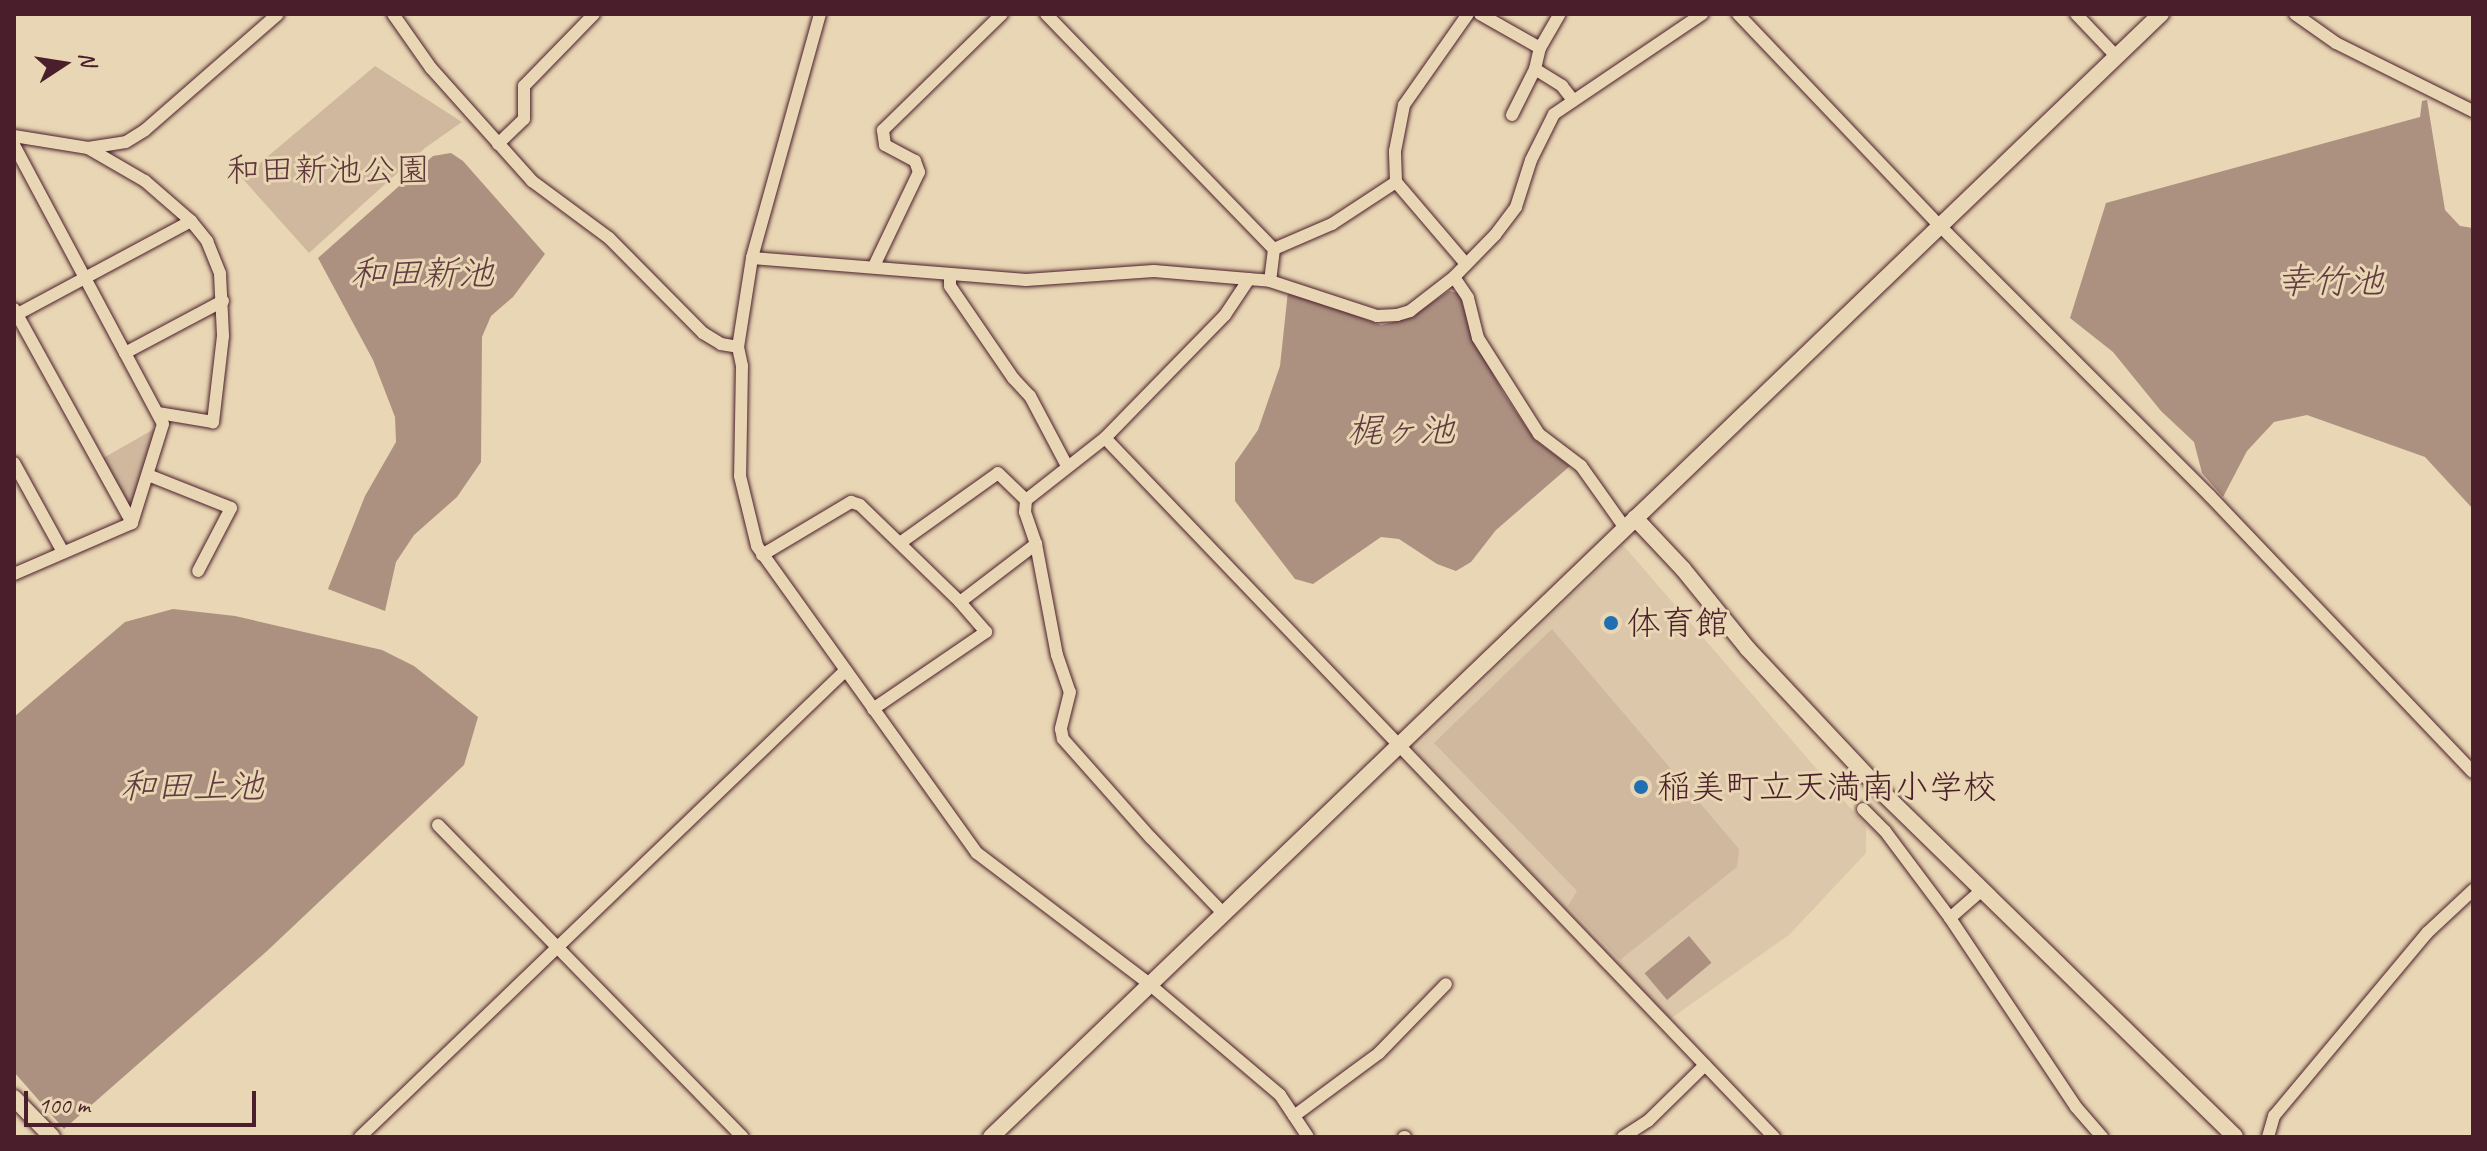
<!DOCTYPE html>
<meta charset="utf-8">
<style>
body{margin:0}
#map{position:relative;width:2487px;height:1151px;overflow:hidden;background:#e9d6b4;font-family:Caveat,"Klee One",sans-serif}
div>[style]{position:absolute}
.built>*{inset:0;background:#dcc7aa}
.green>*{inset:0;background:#cfb89e}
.water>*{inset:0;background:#ac9080;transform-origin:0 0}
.roads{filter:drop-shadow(0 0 2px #4a1f2b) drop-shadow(0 0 2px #4a1f2b)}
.minor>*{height:12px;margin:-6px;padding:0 6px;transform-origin:6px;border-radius:6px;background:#e9d6b4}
.tertiary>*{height:16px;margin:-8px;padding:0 8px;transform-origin:8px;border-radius:8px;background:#e9d6b4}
.dots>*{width:22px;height:22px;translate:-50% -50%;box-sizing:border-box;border:4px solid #e9d6b4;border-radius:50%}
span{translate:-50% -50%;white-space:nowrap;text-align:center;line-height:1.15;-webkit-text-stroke:6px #e9d6b4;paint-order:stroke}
.park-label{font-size:34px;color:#5e363c}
.poi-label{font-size:34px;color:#4a1f2b}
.left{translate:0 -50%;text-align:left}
.water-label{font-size:36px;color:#623b40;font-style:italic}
.frame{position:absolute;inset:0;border:16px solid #4a1f2b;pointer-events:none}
.north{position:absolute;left:24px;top:24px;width:80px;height:80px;-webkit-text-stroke:6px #e9d6b4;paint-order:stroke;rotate:78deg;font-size:22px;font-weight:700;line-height:32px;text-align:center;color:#4a1f2b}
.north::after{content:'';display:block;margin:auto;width:28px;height:36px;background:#4a1f2b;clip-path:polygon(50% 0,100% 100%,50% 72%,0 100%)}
.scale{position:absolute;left:24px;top:1091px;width:232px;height:36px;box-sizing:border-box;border:4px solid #4a1f2b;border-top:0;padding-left:10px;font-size:24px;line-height:28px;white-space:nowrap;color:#4a1f2b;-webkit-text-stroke:6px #e9d6b4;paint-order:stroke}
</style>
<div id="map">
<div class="built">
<div style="clip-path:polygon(1623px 545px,1866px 826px,1866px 853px,1789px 935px,1670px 1019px,1414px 749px)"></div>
</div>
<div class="green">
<div style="clip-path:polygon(375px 66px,462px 122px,425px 148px,309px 253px,242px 178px)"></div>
<div style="clip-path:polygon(163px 424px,132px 523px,98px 461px)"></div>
<div style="clip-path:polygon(1552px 629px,1739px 849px,1737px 867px,1620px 960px,1568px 906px,1577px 891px,1434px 743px)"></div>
</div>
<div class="water">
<div style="clip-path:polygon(2427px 100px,2445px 210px,2460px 226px,2473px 228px,2473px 509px,2425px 457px,2307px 415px,2274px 422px,2247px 451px,2223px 497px,2202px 473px,2194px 442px,2161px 411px,2113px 352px,2070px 318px,2106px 203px,2420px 117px,2422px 101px)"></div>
<div style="clip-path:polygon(451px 153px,463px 161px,545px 254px,513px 297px,491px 316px,482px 337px,481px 462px,457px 497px,414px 535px,396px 562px,385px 611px,328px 589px,365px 496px,396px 442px,395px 417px,373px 360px,318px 258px,433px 156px)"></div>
<div style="clip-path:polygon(1288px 291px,1381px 325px,1409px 318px,1449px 291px,1459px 293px,1472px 334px,1504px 394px,1535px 440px,1570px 466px,1496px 530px,1471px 562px,1456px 571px,1437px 564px,1399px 539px,1381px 537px,1313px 584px,1295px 579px,1235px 501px,1235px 463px,1258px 430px,1280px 366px)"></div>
<div style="clip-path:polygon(173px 609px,235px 616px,382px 650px,414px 666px,478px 717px,464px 765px,267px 951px,64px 1129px,14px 1072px,14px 717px,125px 622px)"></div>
<div style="left:1689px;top:936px;width:35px;height:58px;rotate:50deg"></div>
</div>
<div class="roads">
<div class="minor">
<div style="left:393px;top:14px;width:66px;rotate:54.9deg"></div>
<div style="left:431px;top:68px;width:152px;rotate:48.2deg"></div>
<div style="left:532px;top:181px;width:96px;rotate:36.5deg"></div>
<div style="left:609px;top:238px;width:134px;rotate:45.3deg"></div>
<div style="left:703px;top:333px;width:21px;rotate:31deg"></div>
<div style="left:721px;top:344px;width:17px;rotate:10deg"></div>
<div style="left:820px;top:14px;width:253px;rotate:105.6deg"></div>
<div style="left:752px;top:258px;width:90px;rotate:98.9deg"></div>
<div style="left:738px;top:347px;width:19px;rotate:78deg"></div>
<div style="left:742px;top:366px;width:110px;rotate:91deg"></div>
<div style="left:740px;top:476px;width:72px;rotate:76.3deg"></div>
<div style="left:757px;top:546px;width:378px;rotate:54.4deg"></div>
<div style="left:977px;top:853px;width:215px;rotate:37.2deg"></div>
<div style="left:1148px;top:983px;width:173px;rotate:40.3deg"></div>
<div style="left:1280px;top:1095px;width:50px;rotate:56.3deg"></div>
<div style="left:1046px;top:14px;width:327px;rotate:45.9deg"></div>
<div style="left:1274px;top:249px;width:32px;rotate:97deg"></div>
<div style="left:1480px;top:14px;width:69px;rotate:29.5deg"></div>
<div style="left:1738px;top:14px;width:291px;rotate:46.4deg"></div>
<div style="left:1939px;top:225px;width:383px;rotate:45deg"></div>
<div style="left:2210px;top:496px;width:381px;rotate:46.4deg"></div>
<div style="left:2076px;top:14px;width:58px;rotate:46.4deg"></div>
<div style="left:2295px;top:14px;width:50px;rotate:35.3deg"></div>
<div style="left:2336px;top:43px;width:153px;rotate:26.4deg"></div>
<div style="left:1535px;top:69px;width:32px;rotate:32deg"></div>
<div style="left:1562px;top:86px;width:18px;rotate:52deg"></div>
<div style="left:1512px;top:115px;width:51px;rotate:-63.4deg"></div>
<div style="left:1535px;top:69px;width:22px;rotate:-77deg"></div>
<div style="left:1540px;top:48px;width:39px;rotate:-60deg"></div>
<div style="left:14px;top:136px;width:75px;rotate:9.2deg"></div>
<div style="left:88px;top:148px;width:38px;rotate:-9deg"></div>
<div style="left:126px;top:142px;width:22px;rotate:-32deg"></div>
<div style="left:145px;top:130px;width:176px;rotate:-41.1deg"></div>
<div style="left:498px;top:144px;width:36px;rotate:-44deg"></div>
<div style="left:524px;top:119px;width:33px;rotate:-90deg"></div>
<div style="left:524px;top:86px;width:100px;rotate:-45.8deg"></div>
<div style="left:14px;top:145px;width:316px;rotate:61.9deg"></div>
<div style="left:163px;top:424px;width:104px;rotate:107.4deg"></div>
<div style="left:132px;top:523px;width:129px;rotate:156.6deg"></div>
<div style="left:88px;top:148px;width:66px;rotate:30.1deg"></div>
<div style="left:145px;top:181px;width:61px;rotate:41deg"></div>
<div style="left:191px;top:221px;width:26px;rotate:51deg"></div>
<div style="left:207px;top:241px;width:35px;rotate:68deg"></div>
<div style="left:220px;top:274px;width:62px;rotate:87.2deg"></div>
<div style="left:223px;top:336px;width:87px;rotate:96.6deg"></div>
<div style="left:213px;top:422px;width:56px;rotate:-170.7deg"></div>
<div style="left:1396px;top:182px;width:108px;rotate:49.5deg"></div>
<div style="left:1274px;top:249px;width:63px;rotate:-23.3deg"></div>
<div style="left:1332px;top:224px;width:77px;rotate:-33.3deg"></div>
<div style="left:1396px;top:182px;width:31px;rotate:-92deg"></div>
<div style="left:1395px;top:151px;width:47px;rotate:-78.9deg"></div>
<div style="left:1404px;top:105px;width:111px;rotate:-54.9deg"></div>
<div style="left:752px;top:258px;width:275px;rotate:4.6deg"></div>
<div style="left:1026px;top:280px;width:128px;rotate:-4deg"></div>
<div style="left:1154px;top:271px;width:95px;rotate:4.8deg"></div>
<div style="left:1249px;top:279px;width:21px;rotate:5deg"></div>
<div style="left:1270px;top:281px;width:113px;rotate:18.1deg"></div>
<div style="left:1377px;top:316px;width:20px;rotate:-3deg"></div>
<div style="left:1397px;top:315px;width:14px;rotate:-17deg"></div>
<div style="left:1410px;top:311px;width:56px;rotate:-37.7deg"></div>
<div style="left:1454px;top:277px;width:59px;rotate:-45.7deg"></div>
<div style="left:1495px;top:235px;width:35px;rotate:-53deg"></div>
<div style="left:1516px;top:207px;width:49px;rotate:-72.3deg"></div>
<div style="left:1531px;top:160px;width:51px;rotate:-63.4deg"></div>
<div style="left:1554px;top:114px;width:179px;rotate:-34deg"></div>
<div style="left:874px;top:266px;width:104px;rotate:-64.4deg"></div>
<div style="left:919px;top:172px;width:12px;rotate:-110deg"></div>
<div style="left:915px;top:161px;width:34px;rotate:-152deg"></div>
<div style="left:885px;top:145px;width:15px;rotate:-98deg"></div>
<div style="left:883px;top:130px;width:166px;rotate:-44.3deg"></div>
<div style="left:950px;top:276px;width:10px;rotate:90deg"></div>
<div style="left:950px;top:286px;width:112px;rotate:55.6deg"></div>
<div style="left:1013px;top:378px;width:25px;rotate:47deg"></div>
<div style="left:1030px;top:396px;width:79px;rotate:62.1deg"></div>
<div style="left:1454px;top:277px;width:25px;rotate:56deg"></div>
<div style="left:1468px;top:298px;width:41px;rotate:76deg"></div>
<div style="left:1478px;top:338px;width:114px;rotate:57.6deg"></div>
<div style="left:1539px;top:434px;width:53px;rotate:37.3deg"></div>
<div style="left:1581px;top:466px;width:76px;rotate:54.6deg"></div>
<div style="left:14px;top:309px;width:244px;rotate:61.1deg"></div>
<div style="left:14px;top:316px;width:201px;rotate:-28.2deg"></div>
<div style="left:125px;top:353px;width:111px;rotate:-28deg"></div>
<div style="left:1105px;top:438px;width:968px;rotate:46.26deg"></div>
<div style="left:14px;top:463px;width:102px;rotate:61.2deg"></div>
<div style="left:148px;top:475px;width:89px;rotate:21.7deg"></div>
<div style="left:231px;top:508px;width:71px;rotate:117.6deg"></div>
<div style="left:900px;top:543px;width:120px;rotate:-35.5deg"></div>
<div style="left:998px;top:473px;width:39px;rotate:44deg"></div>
<div style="left:1036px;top:544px;width:113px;rotate:79.3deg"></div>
<div style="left:1057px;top:655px;width:39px;rotate:71deg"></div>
<div style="left:1070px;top:692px;width:38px;rotate:104deg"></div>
<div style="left:1061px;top:729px;width:10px;rotate:79deg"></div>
<div style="left:1063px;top:739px;width:132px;rotate:48.4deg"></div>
<div style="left:1151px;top:838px;width:104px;rotate:46.2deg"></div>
<div style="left:762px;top:555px;width:104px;rotate:-30.8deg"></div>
<div style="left:851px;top:502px;width:9px;rotate:18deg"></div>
<div style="left:860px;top:505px;width:139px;rotate:44.1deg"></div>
<div style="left:873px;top:709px;width:137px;rotate:-34.3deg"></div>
<div style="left:986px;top:632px;width:40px;rotate:-131deg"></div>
<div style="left:960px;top:602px;width:96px;rotate:-37.3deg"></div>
<div style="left:1036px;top:544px;width:34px;rotate:-109deg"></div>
<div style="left:1025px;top:512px;width:12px;rotate:-85deg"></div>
<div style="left:1026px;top:500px;width:100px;rotate:-38.1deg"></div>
<div style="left:1105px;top:438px;width:172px;rotate:-45.7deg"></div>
<div style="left:1225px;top:315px;width:43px;rotate:-56.3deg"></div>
<div style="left:1863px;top:809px;width:31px;rotate:45deg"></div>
<div style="left:1885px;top:831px;width:109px;rotate:53.2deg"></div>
<div style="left:1950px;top:918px;width:227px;rotate:56.3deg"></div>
<div style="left:2076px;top:1107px;width:40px;rotate:49deg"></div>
<div style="left:438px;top:825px;width:436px;rotate:45.7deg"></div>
<div style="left:1950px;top:918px;width:44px;rotate:-41.3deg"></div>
<div style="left:1294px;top:1116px;width:106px;rotate:-36.5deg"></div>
<div style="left:1379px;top:1053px;width:96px;rotate:-45.8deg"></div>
<div style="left:360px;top:1137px;width:673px;rotate:-43.86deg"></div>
<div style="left:1404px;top:1137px;width:1px"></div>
<div style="left:1623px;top:1137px;width:30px;rotate:-33deg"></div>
<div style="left:1648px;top:1121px;width:80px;rotate:-44.5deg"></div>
<div style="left:2268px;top:1137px;width:22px;rotate:-74deg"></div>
<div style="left:2274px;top:1116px;width:240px;rotate:-50.1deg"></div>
<div style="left:2428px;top:932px;width:62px;rotate:-43deg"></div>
</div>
<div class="tertiary">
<div style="left:1635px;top:518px;width:70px;rotate:46.7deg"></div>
<div style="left:1683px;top:569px;width:103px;rotate:50.9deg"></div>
<div style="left:1748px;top:649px;width:200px;rotate:46.8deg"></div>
<div style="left:1885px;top:795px;width:489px;rotate:44.3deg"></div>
<div style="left:14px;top:1098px;width:54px;rotate:45.7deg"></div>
<div style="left:991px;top:1137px;width:1622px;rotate:-43.83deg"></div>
</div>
</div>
<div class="dots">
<div style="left:1611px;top:623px;background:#1f6fb2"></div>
<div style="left:1641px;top:787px;background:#1f6fb2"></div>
</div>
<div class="park-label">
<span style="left:328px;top:170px">和田新池公園</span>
</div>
<div class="poi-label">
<span class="left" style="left:1627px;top:623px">体育館</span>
<span class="left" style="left:1657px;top:787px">稲美町立天満南小学校</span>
</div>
<div class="water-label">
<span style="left:422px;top:274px">和田新池</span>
<span style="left:2330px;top:282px">幸竹池</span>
<span style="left:1401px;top:431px">梶ヶ池</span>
<span style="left:192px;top:787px">和田上池</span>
</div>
<div class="frame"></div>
<div class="north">N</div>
<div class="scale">100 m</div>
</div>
